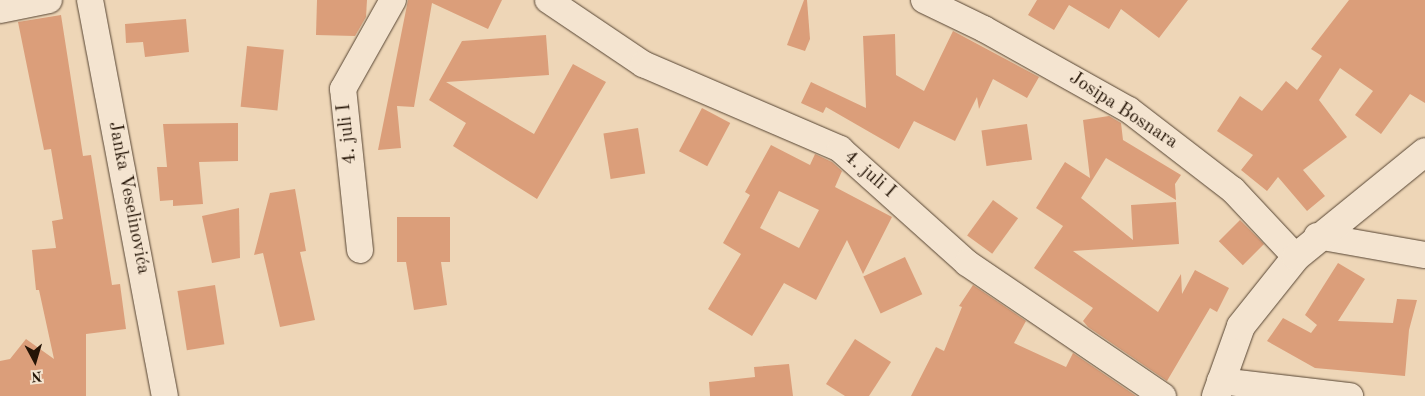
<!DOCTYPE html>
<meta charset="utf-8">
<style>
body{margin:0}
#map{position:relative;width:1425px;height:396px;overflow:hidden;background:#eed6b7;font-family:"Old Standard TT",serif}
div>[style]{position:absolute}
.building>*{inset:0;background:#db9e7a;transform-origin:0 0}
.roads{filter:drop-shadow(0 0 1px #564432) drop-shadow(0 0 1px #564432)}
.minor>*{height:26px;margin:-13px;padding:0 13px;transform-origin:13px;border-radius:13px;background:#f4e4d0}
.tertiary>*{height:28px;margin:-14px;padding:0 14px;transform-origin:14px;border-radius:14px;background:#f4e4d0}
span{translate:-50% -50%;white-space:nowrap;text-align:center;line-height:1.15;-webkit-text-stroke:4px #f4e4d0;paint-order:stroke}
.street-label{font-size:19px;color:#241406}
.north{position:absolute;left:10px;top:336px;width:50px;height:50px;-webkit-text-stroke:4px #f4e4d0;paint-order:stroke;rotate:174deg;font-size:14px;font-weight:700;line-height:20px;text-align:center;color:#241406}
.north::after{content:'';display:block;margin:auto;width:18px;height:22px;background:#241406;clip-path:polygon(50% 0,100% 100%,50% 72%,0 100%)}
</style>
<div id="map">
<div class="building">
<div style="clip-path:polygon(317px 0,367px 0,366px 17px,355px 36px,316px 35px)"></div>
<div style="clip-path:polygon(408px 0,502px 0,488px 29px,432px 3px,414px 107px,397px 106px,401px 148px,378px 150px)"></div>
<div style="clip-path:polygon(804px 0,807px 0,810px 39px,805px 51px,787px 45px)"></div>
<div style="clip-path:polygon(1037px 0,1188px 0,1159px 38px,1121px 9px,1109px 29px,1069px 5px,1054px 30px,1028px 15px)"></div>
<div style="clip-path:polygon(1349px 0,1425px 0,1425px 103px,1410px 94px,1381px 134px,1355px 115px,1373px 91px,1340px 68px,1319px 100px,1347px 137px,1303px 170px,1325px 196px,1307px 211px,1278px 177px,1267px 191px,1241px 170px,1253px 155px,1217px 131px,1240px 96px,1262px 111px,1286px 81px,1297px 90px,1322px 56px,1311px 49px)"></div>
<div style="clip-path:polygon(61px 15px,83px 156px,91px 155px,112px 285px,120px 284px,126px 329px,86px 334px,86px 396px,0 396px,0 361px,10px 359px,26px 339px,54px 359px,39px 290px,36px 290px,32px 250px,56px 248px,52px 221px,63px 219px,51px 149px,44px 150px,18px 22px)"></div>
<div style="clip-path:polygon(186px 19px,189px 52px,145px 57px,143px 42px,126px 43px,125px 24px)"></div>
<div style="clip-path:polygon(953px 31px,1039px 77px,1027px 98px,993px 79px,979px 109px,977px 97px,955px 141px,914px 121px,899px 149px,826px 107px,823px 113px,801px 103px,811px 82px,866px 108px,863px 36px,895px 34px,896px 75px,924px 91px)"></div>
<div style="clip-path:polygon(546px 35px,549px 75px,446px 82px,534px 134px,573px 64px,606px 82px,537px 199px,453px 146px,466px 123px,429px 100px,462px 41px)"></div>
<div style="left:247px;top:46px;width:37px;height:61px;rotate:6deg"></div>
<div style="left:702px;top:108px;width:32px;height:49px;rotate:28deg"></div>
<div style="clip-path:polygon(1109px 116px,1121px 123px,1123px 140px,1181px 175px,1175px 184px,1176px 200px,1106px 158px,1081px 198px,1133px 240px,1131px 205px,1176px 202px,1179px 244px,1073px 251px,1158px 312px,1181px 274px,1182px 294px,1195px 270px,1229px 288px,1217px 312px,1210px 308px,1167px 381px,1088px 327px,1083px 321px,1093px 308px,1034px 268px,1063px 226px,1036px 208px,1065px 162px,1090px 178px,1083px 120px)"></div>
<div style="clip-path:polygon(238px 123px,238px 161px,199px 162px,203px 204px,173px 206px,173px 200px,160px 201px,157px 167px,167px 167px,163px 124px)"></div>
<div style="left:1027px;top:124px;width:36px;height:46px;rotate:82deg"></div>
<div style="left:638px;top:128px;width:46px;height:35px;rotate:81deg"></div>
<div style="clip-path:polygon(evenodd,771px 145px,810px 165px,815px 154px,832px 162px,842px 171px,835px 187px,892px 217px,863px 274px,847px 240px,816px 300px,784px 283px,752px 336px,708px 309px,741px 254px,723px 243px,750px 195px,745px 192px,771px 145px,779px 191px,819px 210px,799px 248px,760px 228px,779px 191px)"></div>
<div style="clip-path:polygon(295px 189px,306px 251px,300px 252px,315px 320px,280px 327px,263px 253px,254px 255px,270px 193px)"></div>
<div style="left:993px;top:200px;width:31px;height:44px;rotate:36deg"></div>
<div style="clip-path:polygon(239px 208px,240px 258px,212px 263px,202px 216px)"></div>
<div style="clip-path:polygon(397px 217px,450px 217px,450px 262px,441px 262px,447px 305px,414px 310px,406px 262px,397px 262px)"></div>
<div style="left:1240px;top:220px;width:34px;height:30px;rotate:45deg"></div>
<div style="left:905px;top:257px;width:41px;height:46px;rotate:65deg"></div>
<div style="clip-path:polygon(1338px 263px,1365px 279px,1338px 321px,1393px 323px,1397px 299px,1417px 300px,1409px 330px,1405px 376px,1315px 368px,1267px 341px,1283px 318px,1311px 333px,1317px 325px,1305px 315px)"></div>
<div style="left:215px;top:285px;width:60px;height:38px;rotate:81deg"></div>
<div style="clip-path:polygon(973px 285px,1026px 321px,1014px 343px,1066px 367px,1073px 353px,1136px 396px,911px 396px,936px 347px,944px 351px,962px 307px,959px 306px)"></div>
<div style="clip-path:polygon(855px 339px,891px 362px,869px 396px,845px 396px,826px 384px)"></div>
<div style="clip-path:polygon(789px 364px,793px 396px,710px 396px,709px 382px,755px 377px,754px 367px)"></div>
</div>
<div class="roads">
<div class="minor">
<div style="left:90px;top:0;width:403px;rotate:79.3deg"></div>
<div style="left:548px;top:0;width:115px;rotate:34deg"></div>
<div style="left:643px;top:64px;width:215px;rotate:23.3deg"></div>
<div style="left:840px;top:149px;width:171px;rotate:41.9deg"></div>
<div style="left:967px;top:263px;width:237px;rotate:34.2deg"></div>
<div style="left:924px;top:0;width:67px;rotate:25.8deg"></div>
<div style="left:984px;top:29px;width:166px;rotate:29.2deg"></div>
<div style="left:1129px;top:110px;width:131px;rotate:37.6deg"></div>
<div style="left:1233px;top:190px;width:92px;rotate:46.8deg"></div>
<div style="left:0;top:10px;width:50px;rotate:-11.5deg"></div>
<div style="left:1317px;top:236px;width:110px;rotate:10deg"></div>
<div style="left:360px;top:250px;width:162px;rotate:-96deg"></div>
<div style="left:343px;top:89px;width:102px;rotate:-60.7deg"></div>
<div style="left:1220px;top:381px;width:131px;rotate:6.6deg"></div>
</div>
<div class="tertiary">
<div style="left:1216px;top:396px;width:74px;rotate:-70.3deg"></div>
<div style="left:1241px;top:326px;width:88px;rotate:-51.4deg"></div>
<div style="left:1296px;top:257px;width:166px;rotate:-39.1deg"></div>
</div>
</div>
<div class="street-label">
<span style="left:1123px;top:111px;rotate:33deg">Josipa Bosnara</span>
<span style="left:348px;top:134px;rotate:-96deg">4. juli I</span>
<span style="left:869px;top:175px;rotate:41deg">4. juli I</span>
<span style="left:128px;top:198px;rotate:79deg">Janka Veselinovića</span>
</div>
<div class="north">N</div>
</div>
